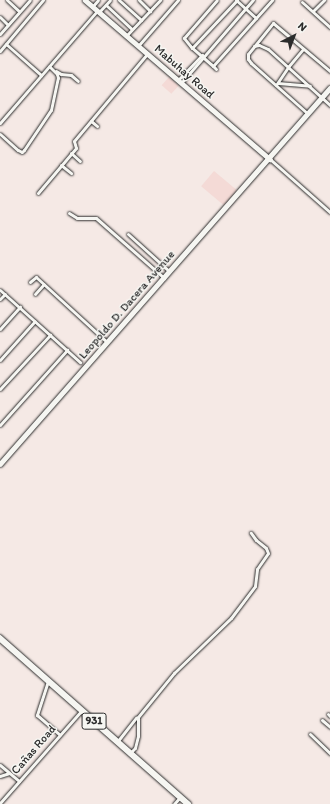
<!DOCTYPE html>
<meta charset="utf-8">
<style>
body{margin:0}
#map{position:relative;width:330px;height:804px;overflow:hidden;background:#f5e9e5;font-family:Itim,sans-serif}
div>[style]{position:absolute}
.built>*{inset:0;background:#f4dad6;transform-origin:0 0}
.roads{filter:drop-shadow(0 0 1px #2b2b2b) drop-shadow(0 0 1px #2b2b2b)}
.street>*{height:3px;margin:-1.5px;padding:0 1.5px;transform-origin:1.5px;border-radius:1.5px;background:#f6f6f2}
.secondary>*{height:4.5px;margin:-2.25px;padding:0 2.25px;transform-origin:2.25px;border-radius:2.25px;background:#f6f6f2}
.highway>*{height:5.5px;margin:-2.75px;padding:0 2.75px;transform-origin:2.75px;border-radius:2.75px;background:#f6f6f2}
span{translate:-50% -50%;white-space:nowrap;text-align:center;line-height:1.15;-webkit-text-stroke:3px #f6f6f2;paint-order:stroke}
.shield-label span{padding:1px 3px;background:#f6f6f2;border:1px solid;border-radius:3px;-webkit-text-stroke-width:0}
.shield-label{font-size:11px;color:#2b2b2b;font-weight:700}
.street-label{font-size:12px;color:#2b2b2b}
.north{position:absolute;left:274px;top:16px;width:40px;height:40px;-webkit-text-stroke:3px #f6f6f2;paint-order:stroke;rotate:42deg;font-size:11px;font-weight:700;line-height:16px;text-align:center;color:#2b2b2b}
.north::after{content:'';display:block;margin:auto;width:14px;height:18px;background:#2b2b2b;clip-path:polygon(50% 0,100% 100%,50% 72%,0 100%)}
</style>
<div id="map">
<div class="built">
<div style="left:169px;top:77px;width:13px;height:11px;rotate:42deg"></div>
<div style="left:214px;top:171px;width:30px;height:20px;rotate:40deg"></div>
</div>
<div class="roads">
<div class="street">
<div style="left:7px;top:0;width:16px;rotate:43deg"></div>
<div style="left:119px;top:0;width:30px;rotate:42deg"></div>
<div style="left:139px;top:0;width:16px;rotate:45deg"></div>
<div style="left:236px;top:0;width:27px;rotate:42deg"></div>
<div style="left:302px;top:2px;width:38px;rotate:42deg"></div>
<div style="left:106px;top:5px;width:35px;rotate:43deg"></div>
<div style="left:92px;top:7px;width:9px;rotate:-49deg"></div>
<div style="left:313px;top:11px;width:16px;rotate:-45deg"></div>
<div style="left:99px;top:12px;width:16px;rotate:-47deg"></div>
<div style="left:0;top:17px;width:11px;rotate:45deg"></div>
<div style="left:0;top:34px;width:45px;rotate:-48.6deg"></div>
<div style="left:126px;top:36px;width:50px;rotate:-46.6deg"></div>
<div style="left:6px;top:44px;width:47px;rotate:41.5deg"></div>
<div style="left:138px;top:46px;width:61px;rotate:-49deg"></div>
<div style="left:254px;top:46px;width:5px;rotate:-11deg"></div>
<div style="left:259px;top:45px;width:10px;rotate:24deg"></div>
<div style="left:268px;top:49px;width:84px;rotate:42.1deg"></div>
<div style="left:192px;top:48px;width:66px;rotate:-46.8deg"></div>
<div style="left:0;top:51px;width:67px;rotate:-49.9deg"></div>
<div style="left:213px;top:66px;width:28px;rotate:-139deg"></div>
<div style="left:192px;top:48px;width:13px;rotate:-129deg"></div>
<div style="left:184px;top:38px;width:50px;rotate:-49deg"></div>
<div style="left:216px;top:69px;width:4px;rotate:-135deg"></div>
<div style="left:213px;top:66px;width:89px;rotate:-48.2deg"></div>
<div style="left:56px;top:71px;width:6px;rotate:31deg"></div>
<div style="left:61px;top:74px;width:10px;rotate:6deg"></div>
<div style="left:71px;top:75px;width:9px;rotate:41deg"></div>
<div style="left:178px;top:80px;width:35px;rotate:-46deg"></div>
<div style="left:181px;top:83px;width:110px;rotate:-49.1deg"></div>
<div style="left:278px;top:83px;width:32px;rotate:5deg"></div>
<div style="left:276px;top:85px;width:22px;rotate:-56deg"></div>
<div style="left:288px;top:67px;width:23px;rotate:-50deg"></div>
<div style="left:307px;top:113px;width:75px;rotate:-138.2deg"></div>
<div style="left:251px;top:63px;width:5px;rotate:-127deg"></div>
<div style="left:248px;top:59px;width:5px;rotate:-90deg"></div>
<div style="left:248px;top:54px;width:40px;rotate:-51deg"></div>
<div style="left:273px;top:23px;width:75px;rotate:40.1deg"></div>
<div style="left:91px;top:121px;width:8px;rotate:40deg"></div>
<div style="left:0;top:123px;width:148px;rotate:-49.1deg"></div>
<div style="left:0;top:134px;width:24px;rotate:42deg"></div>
<div style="left:18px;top:150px;width:4px;rotate:27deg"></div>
<div style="left:22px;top:152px;width:3px;rotate:-45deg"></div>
<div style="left:24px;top:150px;width:48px;rotate:-56deg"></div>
<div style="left:51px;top:110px;width:33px;rotate:-78deg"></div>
<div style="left:58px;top:78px;width:4px;rotate:-104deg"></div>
<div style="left:57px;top:74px;width:11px;rotate:-135deg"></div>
<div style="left:71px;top:153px;width:12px;rotate:42deg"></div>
<div style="left:270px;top:159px;width:80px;rotate:41.5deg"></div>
<div style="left:61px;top:165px;width:13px;rotate:39deg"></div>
<div style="left:38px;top:193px;width:59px;rotate:-49.8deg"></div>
<div style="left:76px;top:148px;width:7px;rotate:-106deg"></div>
<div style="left:74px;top:141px;width:114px;rotate:-50deg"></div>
<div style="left:69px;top:213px;width:9px;rotate:32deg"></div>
<div style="left:77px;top:218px;width:19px"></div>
<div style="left:96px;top:218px;width:91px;rotate:41.4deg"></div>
<div style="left:128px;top:234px;width:55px;rotate:42.1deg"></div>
<div style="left:30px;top:282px;width:8px;rotate:-40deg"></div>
<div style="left:36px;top:277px;width:96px;rotate:42.5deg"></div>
<div style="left:0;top:290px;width:108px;rotate:42deg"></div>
<div style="left:35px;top:294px;width:13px;rotate:-48deg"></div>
<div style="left:0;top:299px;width:7px;rotate:-45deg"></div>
<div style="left:0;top:329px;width:30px;rotate:-48deg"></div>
<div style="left:0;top:360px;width:52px;rotate:-48.1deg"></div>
<div style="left:0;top:389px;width:74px;rotate:-47.2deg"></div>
<div style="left:0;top:425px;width:101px;rotate:-48.2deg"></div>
<div style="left:48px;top:681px;width:36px;rotate:108deg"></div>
<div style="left:37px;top:715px;width:30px;rotate:41deg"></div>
<div style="left:328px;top:714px;width:3px;rotate:45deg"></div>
<div style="left:322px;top:720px;width:11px;rotate:41deg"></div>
<div style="left:310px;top:734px;width:28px;rotate:44deg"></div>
<div style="left:117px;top:742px;width:31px;rotate:-52deg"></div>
<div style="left:130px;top:753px;width:7px;rotate:-45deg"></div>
<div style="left:135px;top:748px;width:12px;rotate:-76deg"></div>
<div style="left:138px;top:736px;width:19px;rotate:-90deg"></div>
<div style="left:138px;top:717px;width:57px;rotate:-50.7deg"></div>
<div style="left:174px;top:673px;width:79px;rotate:-44deg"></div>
<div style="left:231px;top:618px;width:40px;rotate:-53deg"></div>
<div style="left:255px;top:586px;width:17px;rotate:-83deg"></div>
<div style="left:257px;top:569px;width:19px;rotate:-55deg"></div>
<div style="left:268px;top:553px;width:5px;rotate:-112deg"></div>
<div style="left:266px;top:548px;width:13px;rotate:-141deg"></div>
<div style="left:256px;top:540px;width:9px;rotate:-126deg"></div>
<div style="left:0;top:765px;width:25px;rotate:40deg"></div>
<div style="left:0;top:776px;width:9px;rotate:-18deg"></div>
<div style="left:0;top:803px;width:124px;rotate:-48.6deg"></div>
<div style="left:174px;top:804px;width:9px;rotate:-49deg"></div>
</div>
<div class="secondary">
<div style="left:85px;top:0;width:244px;rotate:40.7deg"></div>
<div style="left:0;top:464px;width:500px;rotate:-48.73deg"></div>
</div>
<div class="highway">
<div style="left:0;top:638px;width:251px;rotate:41.4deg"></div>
</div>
</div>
<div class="shield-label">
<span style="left:94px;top:721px">931</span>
</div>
<div class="street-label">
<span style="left:184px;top:72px;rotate:41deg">Mabuhay Road</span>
<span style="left:127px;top:305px;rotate:-49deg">Leopoldo D. Dacera Avenue</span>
<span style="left:34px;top:750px;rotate:-49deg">Cañas Road</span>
</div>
<div class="north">N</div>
</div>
